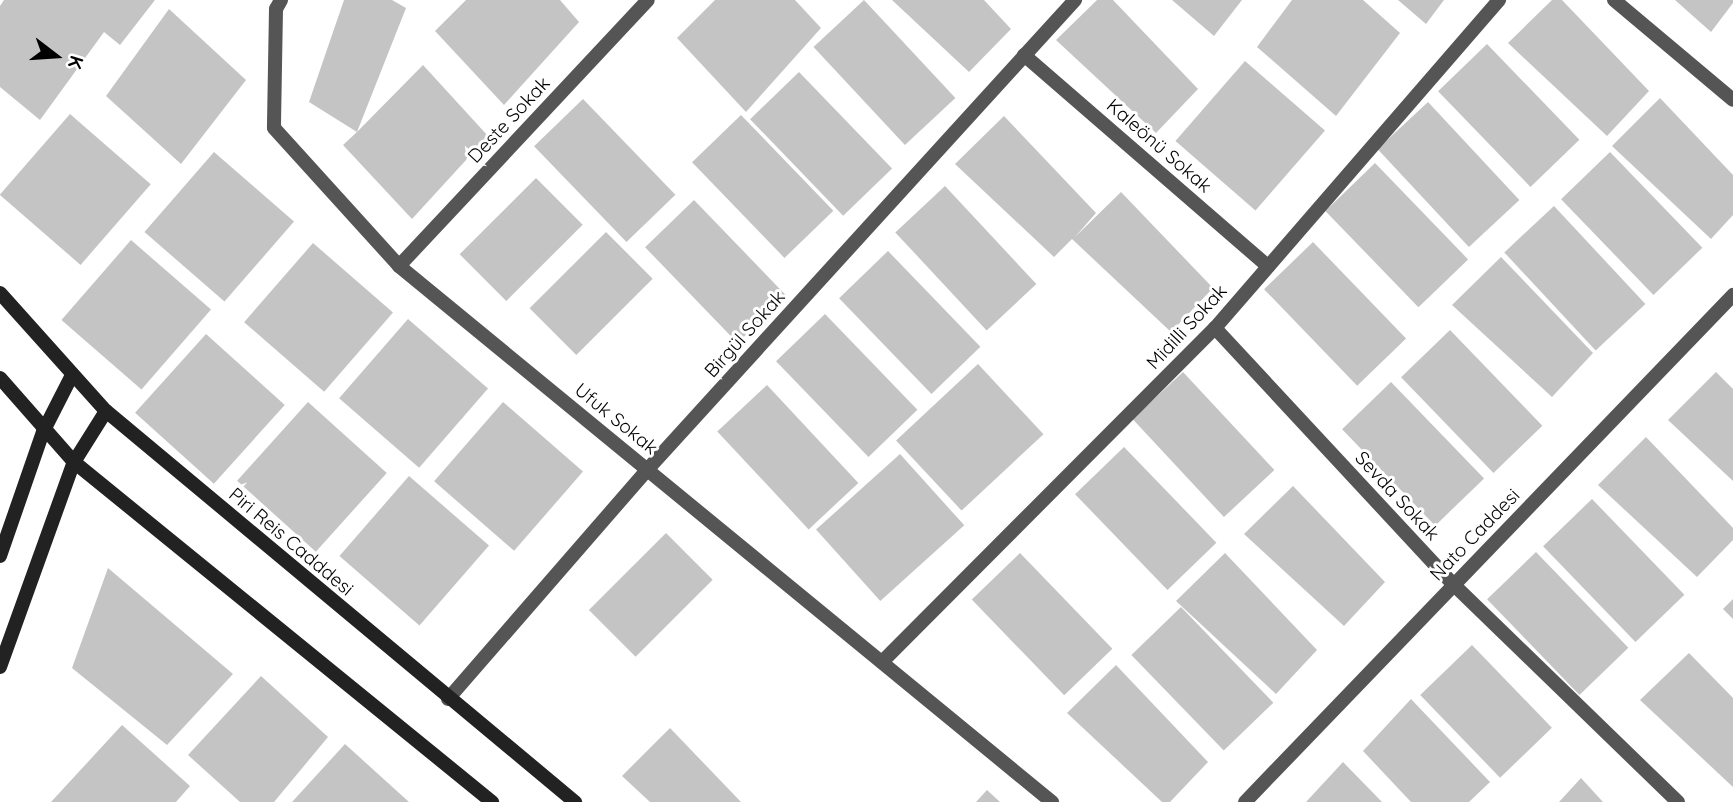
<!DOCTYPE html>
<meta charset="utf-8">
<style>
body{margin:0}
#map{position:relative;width:1733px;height:802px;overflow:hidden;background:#fff;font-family:Quicksand,sans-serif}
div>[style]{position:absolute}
.building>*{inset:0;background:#c4c4c4;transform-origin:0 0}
.minor>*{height:14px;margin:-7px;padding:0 7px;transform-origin:7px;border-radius:7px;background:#555}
.secondary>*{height:14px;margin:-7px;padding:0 7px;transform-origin:7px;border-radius:7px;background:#222}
span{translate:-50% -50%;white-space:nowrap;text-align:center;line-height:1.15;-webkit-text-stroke:6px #fff;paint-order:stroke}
.street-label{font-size:19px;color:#000}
.north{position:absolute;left:21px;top:21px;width:70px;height:70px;-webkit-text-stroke:5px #fff;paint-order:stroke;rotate:107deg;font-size:19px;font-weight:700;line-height:28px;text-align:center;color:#000}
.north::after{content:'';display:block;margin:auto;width:24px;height:32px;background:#000;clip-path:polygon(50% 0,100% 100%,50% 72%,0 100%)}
</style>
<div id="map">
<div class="building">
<div style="clip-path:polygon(4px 0,155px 0,120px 45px,104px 32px,40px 120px,0 87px,0 6px)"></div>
<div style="clip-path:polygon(344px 0,392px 0,406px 8px,357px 132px,423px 65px,488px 136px,412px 219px,343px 145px,357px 132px,309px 102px)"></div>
<div style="clip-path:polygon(466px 0,560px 0,579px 22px,504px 105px,435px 31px)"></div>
<div style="clip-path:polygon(715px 0,795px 0,821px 28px,746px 112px,677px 38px)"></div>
<div style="left:864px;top:0;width:134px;height:69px;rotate:47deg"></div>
<div style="clip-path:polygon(892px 0,984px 0,1011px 29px,969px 72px)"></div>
<div style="clip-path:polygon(1097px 0,1113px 0,1198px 89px,1156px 133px,1056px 40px)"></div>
<div style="clip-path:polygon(1172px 0,1242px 0,1214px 36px)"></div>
<div style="clip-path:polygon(1292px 0,1363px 0,1400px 33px,1336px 116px,1257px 47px)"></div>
<div style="clip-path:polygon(1398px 0,1444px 0,1426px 24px)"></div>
<div style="clip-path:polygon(1552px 0,1562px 0,1649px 91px,1607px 136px,1508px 43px)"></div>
<div style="clip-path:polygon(1675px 0,1733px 0,1733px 3px,1711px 32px)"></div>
<div style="clip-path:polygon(169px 9px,246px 80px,181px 164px,106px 96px)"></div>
<div style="left:1487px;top:44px;width:133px;height:68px;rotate:46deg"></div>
<div style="left:1245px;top:61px;width:106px;height:106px;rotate:41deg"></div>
<div style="left:799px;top:72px;width:134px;height:68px;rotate:46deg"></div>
<div style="clip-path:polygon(1660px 98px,1733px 175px,1733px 215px,1711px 239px,1612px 146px)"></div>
<div style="left:583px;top:99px;width:133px;height:68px;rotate:46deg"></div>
<div style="left:1428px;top:102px;width:134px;height:69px;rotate:47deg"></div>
<div style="left:70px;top:114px;width:107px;height:107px;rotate:41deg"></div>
<div style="left:741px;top:115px;width:133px;height:68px;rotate:46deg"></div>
<div style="clip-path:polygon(1004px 116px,1096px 213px,1075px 237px,1121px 192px,1213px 288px,1171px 332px,1072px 239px,1054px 257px,955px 164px)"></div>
<div style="left:214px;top:152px;width:106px;height:106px;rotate:41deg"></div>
<div style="left:1610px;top:152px;width:133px;height:68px;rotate:46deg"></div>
<div style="left:1375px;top:163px;width:134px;height:69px;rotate:46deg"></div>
<div style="left:536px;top:178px;width:66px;height:108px;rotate:45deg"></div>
<div style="left:945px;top:186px;width:134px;height:68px;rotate:47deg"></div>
<div style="left:694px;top:200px;width:133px;height:68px;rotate:46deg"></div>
<div style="left:1554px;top:206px;width:134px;height:68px;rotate:47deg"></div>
<div style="left:606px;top:232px;width:66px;height:108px;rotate:45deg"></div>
<div style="left:131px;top:240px;width:106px;height:106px;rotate:41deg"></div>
<div style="left:1313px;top:242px;width:134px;height:68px;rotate:46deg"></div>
<div style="left:313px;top:243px;width:106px;height:105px;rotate:41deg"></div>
<div style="left:888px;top:251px;width:133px;height:68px;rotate:46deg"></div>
<div style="clip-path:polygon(1501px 257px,1593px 353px,1552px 397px,1452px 305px)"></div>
<div style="left:825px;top:314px;width:133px;height:68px;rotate:46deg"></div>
<div style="left:408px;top:319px;width:106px;height:105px;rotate:41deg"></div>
<div style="left:1450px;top:330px;width:133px;height:68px;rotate:46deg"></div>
<div style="left:206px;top:334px;width:106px;height:106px;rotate:42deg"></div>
<div style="left:978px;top:364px;width:96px;height:112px;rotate:47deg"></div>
<div style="left:1183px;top:372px;width:134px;height:69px;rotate:47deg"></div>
<div style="clip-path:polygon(1716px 372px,1733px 389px,1733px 481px,1668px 420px)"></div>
<div style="left:1391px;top:382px;width:134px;height:68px;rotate:46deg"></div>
<div style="left:767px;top:385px;width:134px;height:68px;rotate:47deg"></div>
<div style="left:308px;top:402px;width:106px;height:106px;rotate:42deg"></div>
<div style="left:503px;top:402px;width:106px;height:105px;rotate:41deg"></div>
<div style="clip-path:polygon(1646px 437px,1733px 528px,1733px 540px,1697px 577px,1598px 485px)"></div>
<div style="left:1124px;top:447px;width:133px;height:68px;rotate:46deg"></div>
<div style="left:900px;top:454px;width:96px;height:113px;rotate:48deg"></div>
<div style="left:409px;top:476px;width:106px;height:106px;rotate:41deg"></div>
<div style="clip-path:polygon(1293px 486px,1385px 582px,1344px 626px,1244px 534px)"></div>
<div style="left:1592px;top:499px;width:133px;height:68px;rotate:46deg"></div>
<div style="left:666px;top:533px;width:66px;height:109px;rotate:45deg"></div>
<div style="left:1536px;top:552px;width:133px;height:68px;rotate:46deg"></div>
<div style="left:1020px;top:553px;width:133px;height:67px;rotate:46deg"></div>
<div style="clip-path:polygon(1225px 553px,1317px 650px,1276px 694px,1176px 601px)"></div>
<div style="clip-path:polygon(108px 568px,233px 674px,167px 745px,72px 668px)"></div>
<div style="clip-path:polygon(1733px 599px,1733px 619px,1723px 609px)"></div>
<div style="left:1181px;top:607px;width:133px;height:69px;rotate:46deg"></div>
<div style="left:1472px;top:645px;width:115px;height:72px;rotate:46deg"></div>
<div style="clip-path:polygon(1689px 653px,1733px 698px,1733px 787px,1640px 700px)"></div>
<div style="clip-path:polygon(1116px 665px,1208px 762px,1170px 802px,1162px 802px,1067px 713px)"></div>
<div style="clip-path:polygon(261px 676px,328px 737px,274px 802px,240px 802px,188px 755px)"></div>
<div style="clip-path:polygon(1411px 699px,1490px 782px,1469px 802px,1411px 802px,1363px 751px)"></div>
<div style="clip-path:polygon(122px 725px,190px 786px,176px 802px,51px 802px)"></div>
<div style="clip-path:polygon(670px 728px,741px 802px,650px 802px,622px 776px)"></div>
<div style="clip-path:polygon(345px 744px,409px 802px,292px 802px)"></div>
<div style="clip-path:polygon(1343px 762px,1382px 802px,1306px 802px)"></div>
<div style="clip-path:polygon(1581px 778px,1603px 802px,1559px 802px)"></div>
<div style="clip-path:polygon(987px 790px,1000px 802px,976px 802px)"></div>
</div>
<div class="minor">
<div style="left:281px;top:0;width:10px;rotate:119deg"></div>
<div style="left:276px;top:9px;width:119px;rotate:91deg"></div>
<div style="left:274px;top:128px;width:186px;rotate:47.8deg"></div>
<div style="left:399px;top:266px;width:845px;rotate:39.38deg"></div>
<div style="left:1614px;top:0;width:155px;rotate:40deg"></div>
<div style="left:1024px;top:55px;width:323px;rotate:40.9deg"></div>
<div style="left:399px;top:266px;width:364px;rotate:-46.9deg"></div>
<div style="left:1215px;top:328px;width:351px;rotate:47.1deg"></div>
<div style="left:1454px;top:585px;width:312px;rotate:44.1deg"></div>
<div style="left:882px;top:662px;width:472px;rotate:-45.1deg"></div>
<div style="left:1215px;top:328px;width:434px;rotate:-49.1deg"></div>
<div style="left:448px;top:699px;width:303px;rotate:-49deg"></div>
<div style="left:647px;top:470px;width:636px;rotate:-47.68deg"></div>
<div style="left:1245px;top:802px;width:704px;rotate:-46.09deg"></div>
</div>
<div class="secondary">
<div style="left:0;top:293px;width:159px;rotate:48.1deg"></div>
<div style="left:106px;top:411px;width:611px;rotate:39.82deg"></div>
<div style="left:0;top:378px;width:112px;rotate:48.6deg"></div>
<div style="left:74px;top:462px;width:539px;rotate:39.12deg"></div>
<div style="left:0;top:556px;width:131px;rotate:-70.9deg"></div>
<div style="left:43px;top:432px;width:64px;rotate:-63deg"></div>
<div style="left:0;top:667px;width:218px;rotate:-70.2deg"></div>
<div style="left:74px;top:462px;width:60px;rotate:-57.9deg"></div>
</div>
<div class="street-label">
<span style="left:509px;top:120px;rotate:-47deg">Deste Sokak</span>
<span style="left:1159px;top:146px;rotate:41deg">Kaleönü Sokak</span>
<span style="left:1187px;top:327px;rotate:-47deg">Midilli Sokak</span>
<span style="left:745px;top:334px;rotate:-48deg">Birgül Sokak</span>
<span style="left:616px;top:419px;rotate:39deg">Ufuk Sokak</span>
<span style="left:1397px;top:496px;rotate:47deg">Sevda Sokak</span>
<span style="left:1475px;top:535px;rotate:-46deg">Nato Caddesi</span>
<span style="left:291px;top:542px;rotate:40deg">Piri Reis Cadddesi</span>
</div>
<div class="north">K</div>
</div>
